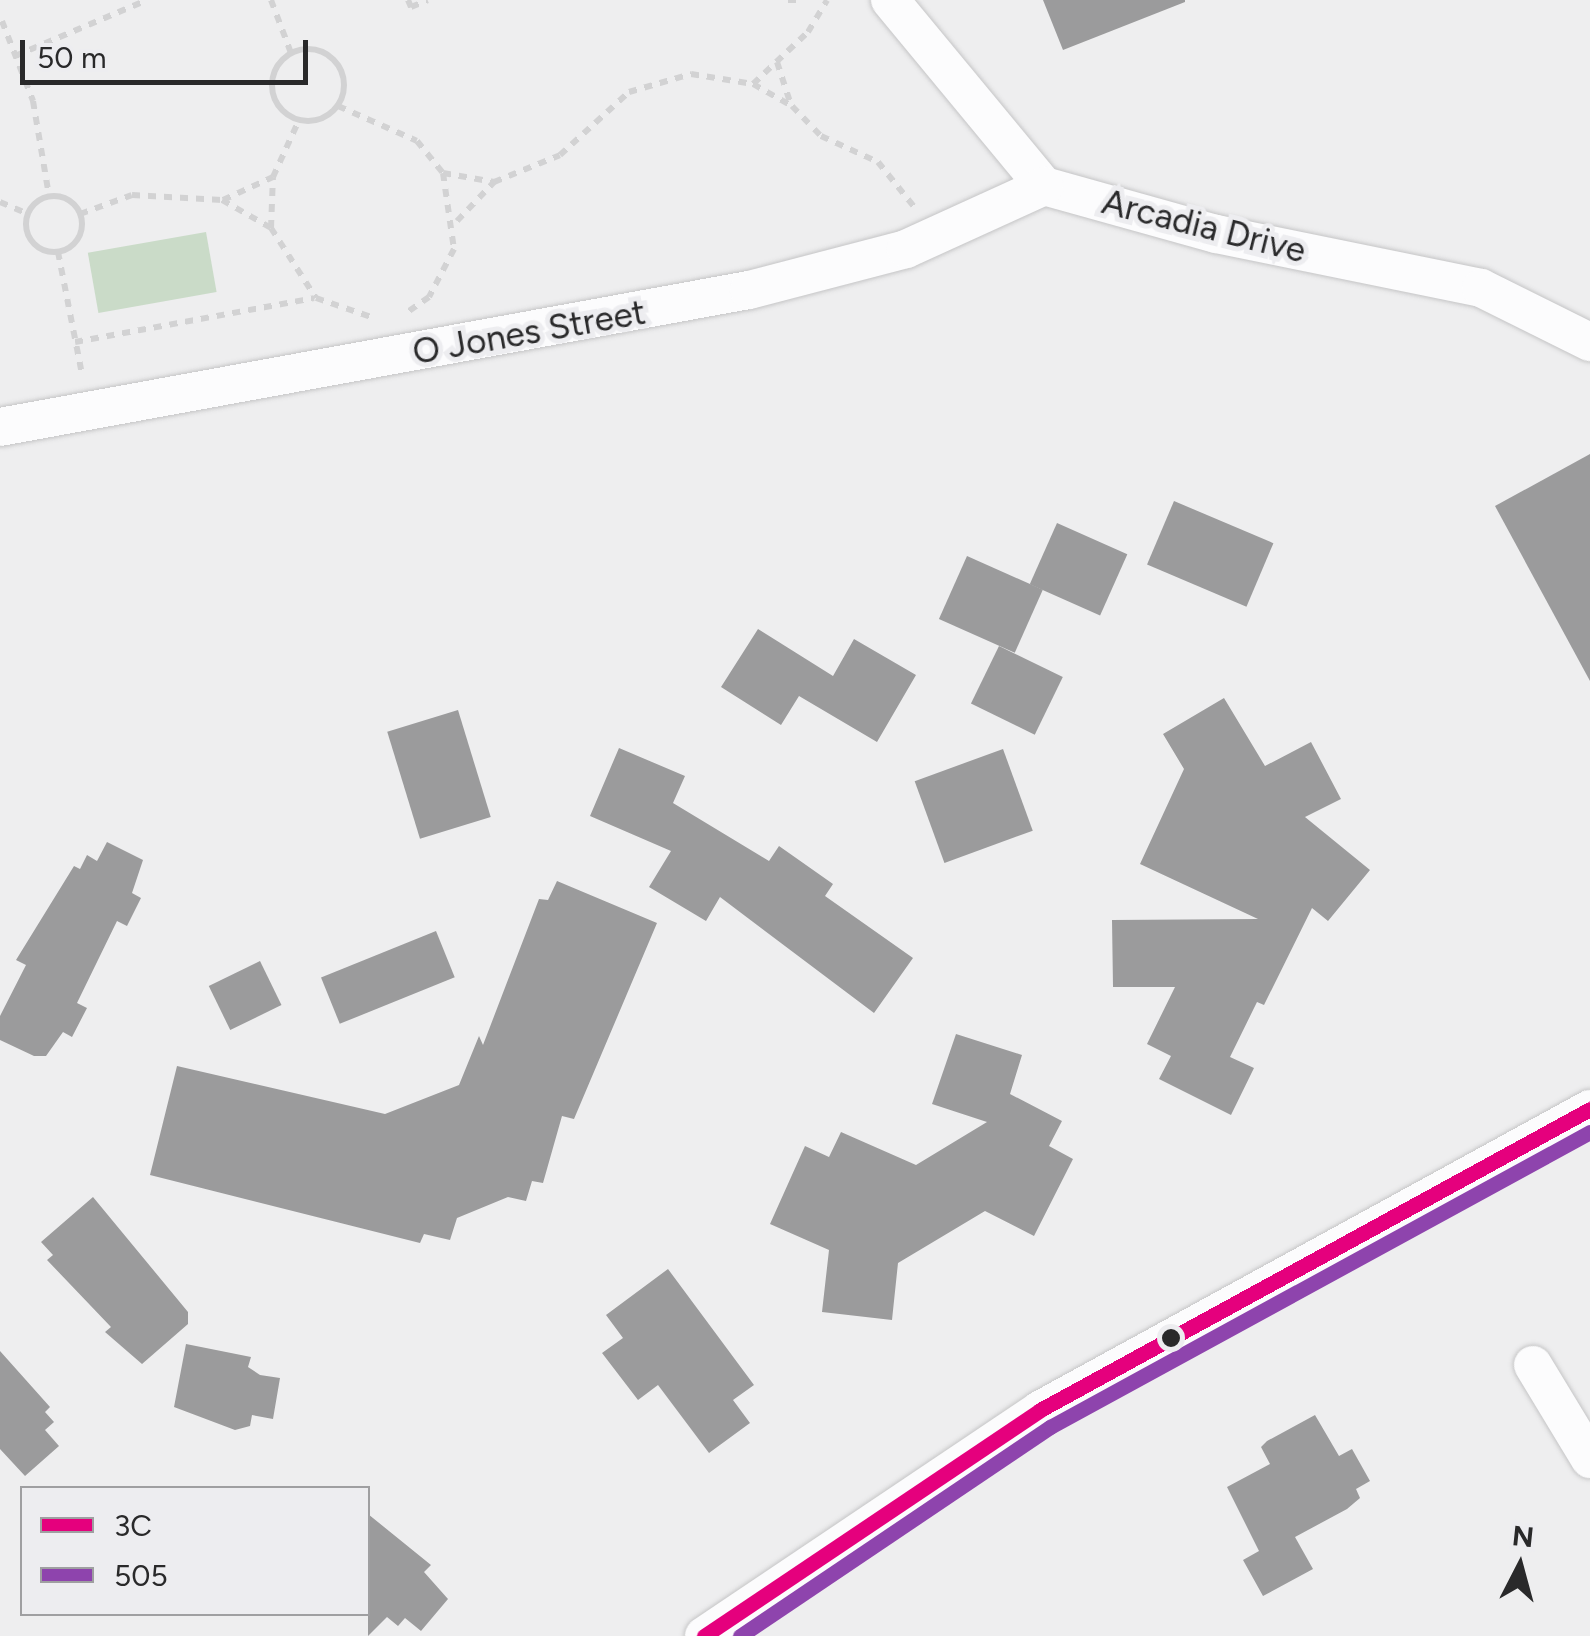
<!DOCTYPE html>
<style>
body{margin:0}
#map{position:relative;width:1590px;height:1636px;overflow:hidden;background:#eeeeef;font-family:Figtree,sans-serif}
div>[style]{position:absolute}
.green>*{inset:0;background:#cadbc8;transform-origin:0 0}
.building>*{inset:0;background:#9b9b9c;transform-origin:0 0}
.path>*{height:6px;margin-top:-3px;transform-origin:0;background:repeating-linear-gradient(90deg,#d2d2d3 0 8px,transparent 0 16px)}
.path>.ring{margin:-3px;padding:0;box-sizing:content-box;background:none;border:6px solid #d2d2d3;border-radius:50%}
.roads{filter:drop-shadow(0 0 2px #c5c5c6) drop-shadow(0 0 2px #c5c5c6)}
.minor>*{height:38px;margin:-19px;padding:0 19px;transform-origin:19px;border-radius:19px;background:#fcfcfd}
.bus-1>*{height:15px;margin:-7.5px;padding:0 7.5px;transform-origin:7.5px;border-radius:7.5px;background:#e5007d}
.bus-2>*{height:15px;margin:-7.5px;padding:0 7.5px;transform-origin:7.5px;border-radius:7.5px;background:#8e44ad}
.dots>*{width:28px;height:28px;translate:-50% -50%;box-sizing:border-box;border:5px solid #ededf0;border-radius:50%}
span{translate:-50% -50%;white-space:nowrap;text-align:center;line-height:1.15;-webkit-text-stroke:10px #ededf0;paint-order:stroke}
.street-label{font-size:35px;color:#29292a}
.legend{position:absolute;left:20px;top:1486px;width:350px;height:130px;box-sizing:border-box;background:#ededf0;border:2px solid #9f9fa1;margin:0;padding:12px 18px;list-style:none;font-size:30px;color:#29292a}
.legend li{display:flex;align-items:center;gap:20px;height:50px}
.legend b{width:50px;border:2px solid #9f9fa1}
.north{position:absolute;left:1470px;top:1516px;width:100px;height:100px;-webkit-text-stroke:8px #ededf0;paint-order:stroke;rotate:6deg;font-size:28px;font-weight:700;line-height:40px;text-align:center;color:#29292a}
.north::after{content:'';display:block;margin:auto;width:35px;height:45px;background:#29292a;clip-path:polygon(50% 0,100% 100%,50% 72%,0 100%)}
.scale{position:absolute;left:20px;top:40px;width:288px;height:45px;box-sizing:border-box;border:5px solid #29292a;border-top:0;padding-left:12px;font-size:30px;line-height:35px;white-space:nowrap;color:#29292a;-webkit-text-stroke:8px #ededf0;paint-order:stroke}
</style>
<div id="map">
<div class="green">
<div style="left:206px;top:232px;width:61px;height:120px;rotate:80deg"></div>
</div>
<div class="building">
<div style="clip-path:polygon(1043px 0,1185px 0,1185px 2px,1063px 50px)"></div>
<div style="clip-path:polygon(1590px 454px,1590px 681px,1495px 506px)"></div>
<div style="left:1174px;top:501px;width:108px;height:69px;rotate:23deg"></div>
<div style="left:1057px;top:523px;width:77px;height:67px;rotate:24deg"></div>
<div style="left:967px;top:556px;width:83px;height:69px;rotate:24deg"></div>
<div style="clip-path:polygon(758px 629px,833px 676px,854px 639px,916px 675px,877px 742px,799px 696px,781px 725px,721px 687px)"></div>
<div style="left:999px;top:646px;width:71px;height:64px;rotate:26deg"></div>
<div style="clip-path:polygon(1224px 698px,1265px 766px,1311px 742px,1341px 799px,1305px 817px,1370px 870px,1328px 921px,1312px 908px,1264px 1005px,1257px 1002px,1230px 1057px,1254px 1068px,1231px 1115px,1159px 1079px,1171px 1056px,1147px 1044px,1175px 987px,1113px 987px,1112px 920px,1258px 919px,1140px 864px,1184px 769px,1163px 734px)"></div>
<div style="left:458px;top:710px;width:112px;height:74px;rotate:73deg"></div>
<div style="clip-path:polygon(619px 748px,685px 776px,673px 803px,769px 861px,779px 846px,833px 884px,825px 896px,913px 958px,874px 1013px,720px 897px,706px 921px,649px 887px,671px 851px,590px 816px)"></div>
<div style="left:1003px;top:749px;width:87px;height:94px;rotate:70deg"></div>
<div style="clip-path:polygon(107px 842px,143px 860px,132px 893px,141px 898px,127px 926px,117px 921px,77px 1003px,87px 1008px,72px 1037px,63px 1032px,46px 1056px,34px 1056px,0 1040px,0 1016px,26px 965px,16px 960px,74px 866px,80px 869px,87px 855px,97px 861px)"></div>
<div style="clip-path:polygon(557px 881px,657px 923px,574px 1119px,562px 1116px,543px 1183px,532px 1181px,526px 1201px,508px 1197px,457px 1218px,450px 1240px,424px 1234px,420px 1243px,150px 1175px,177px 1066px,385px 1114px,459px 1085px,479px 1036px,483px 1045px,539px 899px,548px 900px)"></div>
<div style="left:436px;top:931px;width:50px;height:124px;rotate:68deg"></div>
<div style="left:260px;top:961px;width:49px;height:57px;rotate:64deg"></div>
<div style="clip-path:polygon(956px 1034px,1022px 1055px,1010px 1094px,1062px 1121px,1049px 1146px,1073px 1159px,1034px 1236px,985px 1211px,898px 1263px,892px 1320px,822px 1312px,829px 1250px,770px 1224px,805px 1146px,829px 1157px,841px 1132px,916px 1165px,987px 1122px,932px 1104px)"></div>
<div style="clip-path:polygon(93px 1197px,188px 1312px,188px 1324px,142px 1364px,105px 1332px,111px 1327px,47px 1260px,53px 1255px,41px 1242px)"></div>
<div style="clip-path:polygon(668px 1269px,754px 1385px,733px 1400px,750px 1423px,709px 1453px,658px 1385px,638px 1400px,602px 1353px,623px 1338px,606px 1315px)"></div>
<div style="clip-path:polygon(186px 1344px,251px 1357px,248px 1367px,260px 1375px,280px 1378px,273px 1419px,252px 1415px,250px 1426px,235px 1430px,174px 1407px)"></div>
<div style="clip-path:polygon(0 1351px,50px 1407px,45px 1412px,54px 1422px,45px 1430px,59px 1446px,25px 1476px,0 1449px)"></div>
<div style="clip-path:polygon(1315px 1415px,1339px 1456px,1352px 1449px,1370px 1481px,1356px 1489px,1360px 1498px,1347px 1509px,1295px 1537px,1313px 1569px,1263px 1596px,1243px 1560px,1259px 1551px,1227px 1487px,1270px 1464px,1261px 1447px,1267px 1441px)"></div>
<div style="clip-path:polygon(368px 1514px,431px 1565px,424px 1572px,448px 1599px,421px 1631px,405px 1618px,398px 1626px,387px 1617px,368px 1636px)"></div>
</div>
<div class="path">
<div style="left:271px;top:0;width:57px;rotate:69.3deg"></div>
<div style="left:408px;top:0;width:8px;rotate:67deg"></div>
<div style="left:411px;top:7px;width:18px;rotate:-22deg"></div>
<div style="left:788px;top:0;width:9px"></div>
<div style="left:2px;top:21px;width:86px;rotate:68.8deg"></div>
<div style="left:33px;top:101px;width:96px;rotate:80.4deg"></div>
<div class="ring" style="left:272px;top:49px;width:66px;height:66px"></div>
<div style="left:15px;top:56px;width:143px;rotate:-23deg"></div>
<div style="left:777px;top:62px;width:45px;rotate:72deg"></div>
<div style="left:753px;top:84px;width:76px;rotate:-43.4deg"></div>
<div style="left:808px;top:32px;width:37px;rotate:-59deg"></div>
<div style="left:338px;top:106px;width:86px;rotate:23.9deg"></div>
<div style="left:417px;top:141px;width:41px;rotate:50.9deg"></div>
<div style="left:443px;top:173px;width:77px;rotate:81.8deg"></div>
<div style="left:454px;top:249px;width:54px;rotate:117.5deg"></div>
<div style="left:429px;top:297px;width:28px;rotate:145deg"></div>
<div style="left:443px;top:173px;width:52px;rotate:10deg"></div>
<div class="ring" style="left:26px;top:196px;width:50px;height:50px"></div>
<div style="left:223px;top:200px;width:55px;rotate:-24.7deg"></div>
<div style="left:273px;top:177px;width:63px;rotate:-65.5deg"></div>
<div style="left:0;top:202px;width:30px;rotate:23deg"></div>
<div style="left:80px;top:214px;width:55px;rotate:-20.1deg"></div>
<div style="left:132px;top:195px;width:90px;rotate:3.2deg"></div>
<div style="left:222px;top:200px;width:56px;rotate:29.7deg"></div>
<div style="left:271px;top:228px;width:83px;rotate:57.3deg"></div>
<div style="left:316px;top:298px;width:61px;rotate:19deg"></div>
<div style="left:457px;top:221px;width:54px;rotate:-46.5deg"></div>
<div style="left:494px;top:182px;width:71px;rotate:-22.2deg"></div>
<div style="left:560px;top:155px;width:93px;rotate:-42.4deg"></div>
<div style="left:629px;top:92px;width:65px;rotate:-16.2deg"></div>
<div style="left:691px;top:74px;width:63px;rotate:9.2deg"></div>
<div style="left:753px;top:84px;width:45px;rotate:29.4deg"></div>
<div style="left:792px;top:106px;width:42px;rotate:46deg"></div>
<div style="left:821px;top:136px;width:63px;rotate:24.5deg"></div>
<div style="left:878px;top:162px;width:59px;rotate:51.2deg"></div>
<div style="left:271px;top:228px;width:51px;rotate:-87.8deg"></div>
<div style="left:58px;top:252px;width:124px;rotate:78.9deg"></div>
<div style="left:75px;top:342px;width:243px;rotate:-10.4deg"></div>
</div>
<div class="roads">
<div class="minor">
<div style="left:890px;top:0;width:241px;rotate:50.4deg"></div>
<div style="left:1044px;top:186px;width:179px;rotate:15.6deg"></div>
<div style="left:1216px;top:234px;width:270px;rotate:11.5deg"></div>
<div style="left:1481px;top:288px;width:122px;rotate:26.4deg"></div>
<div style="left:0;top:427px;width:761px;rotate:-10.37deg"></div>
<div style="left:749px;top:290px;width:162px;rotate:-14.6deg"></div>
<div style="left:906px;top:249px;width:152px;rotate:-24.5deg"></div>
<div style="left:1533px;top:1365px;width:110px;rotate:58.8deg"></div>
<div style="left:704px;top:1636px;width:405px;rotate:-33.9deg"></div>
<div style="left:1040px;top:1410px;width:627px;rotate:-28.69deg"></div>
</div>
</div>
<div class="bus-1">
<div style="left:704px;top:1636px;width:405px;rotate:-33.9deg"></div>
<div style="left:1040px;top:1410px;width:627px;rotate:-28.69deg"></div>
</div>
<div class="bus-2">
<div style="left:740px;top:1636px;width:374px;rotate:-34deg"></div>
<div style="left:1050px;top:1427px;width:615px;rotate:-28.65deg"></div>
</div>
<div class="dots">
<div style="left:1171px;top:1338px;background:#29292a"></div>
</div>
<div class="street-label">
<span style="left:1204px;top:226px;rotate:14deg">Arcadia Drive</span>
<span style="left:529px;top:332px;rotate:-10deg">O Jones Street</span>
</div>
<ul class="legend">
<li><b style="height:12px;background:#e5007d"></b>3C</li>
<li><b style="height:12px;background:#8e44ad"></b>505</li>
</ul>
<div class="north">N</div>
<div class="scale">50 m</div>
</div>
